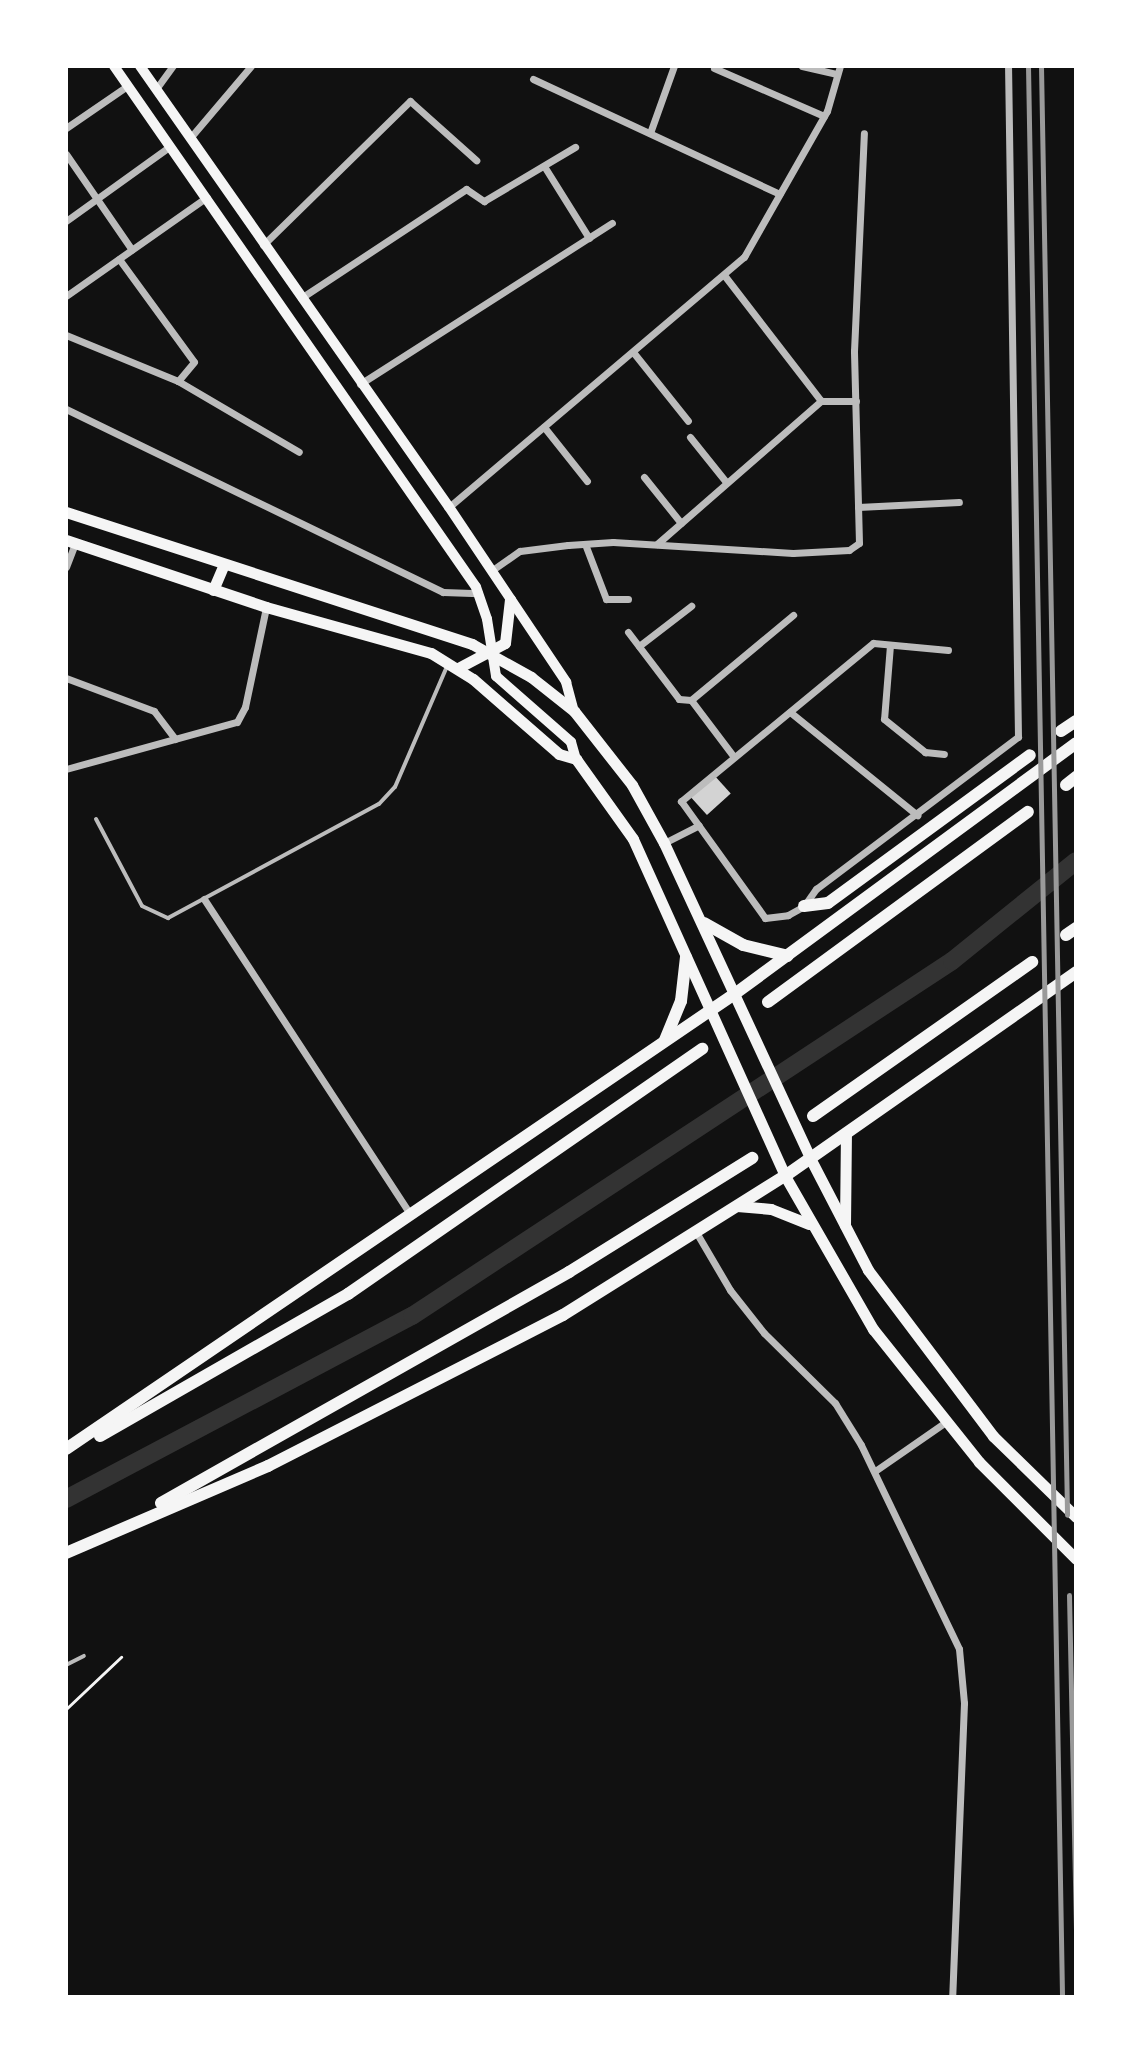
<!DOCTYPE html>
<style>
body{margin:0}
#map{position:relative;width:1142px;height:2063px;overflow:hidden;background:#111;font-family:"Space Grotesk",sans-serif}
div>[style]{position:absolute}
.canal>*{height:18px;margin:-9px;padding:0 9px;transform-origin:9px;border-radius:9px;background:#333}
.building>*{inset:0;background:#d3d3d3;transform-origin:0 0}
.path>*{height:3px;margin:-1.5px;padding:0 1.5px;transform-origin:1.5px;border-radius:1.5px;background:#f5f5f5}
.service>*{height:4px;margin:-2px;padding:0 2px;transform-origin:2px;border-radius:2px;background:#bcbcbc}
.minor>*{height:7px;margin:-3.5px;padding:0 3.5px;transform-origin:3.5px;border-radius:3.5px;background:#bcbcbc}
.secondary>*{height:10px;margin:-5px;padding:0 5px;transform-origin:5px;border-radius:5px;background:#f5f5f5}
.primary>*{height:11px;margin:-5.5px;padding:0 5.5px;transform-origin:5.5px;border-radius:5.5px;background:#f5f5f5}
.trunk>*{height:12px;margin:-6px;padding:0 6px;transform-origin:6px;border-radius:6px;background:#f5f5f5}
.rail>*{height:5px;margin:-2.5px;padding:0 2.5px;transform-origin:2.5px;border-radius:2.5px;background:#9a9a9a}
span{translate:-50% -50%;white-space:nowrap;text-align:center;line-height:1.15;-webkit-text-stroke:8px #fff;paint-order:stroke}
.frame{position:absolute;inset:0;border:68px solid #fff;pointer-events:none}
</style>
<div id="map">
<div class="canal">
<div style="left:66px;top:1499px;width:391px;rotate:-27.9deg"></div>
<div style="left:412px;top:1316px;width:646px;rotate:-33.32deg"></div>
<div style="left:952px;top:961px;width:159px;rotate:-38.9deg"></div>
</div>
<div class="building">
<div style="left:714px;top:775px;width:25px;height:32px;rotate:48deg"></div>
</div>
<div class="path">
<div style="left:66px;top:1709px;width:76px;rotate:-43.4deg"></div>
</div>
<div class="service">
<div style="left:96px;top:819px;width:98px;rotate:62.1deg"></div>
<div style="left:142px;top:906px;width:29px;rotate:25deg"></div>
<div style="left:168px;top:918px;width:240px;rotate:-28.4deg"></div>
<div style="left:379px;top:804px;width:23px;rotate:-47deg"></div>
<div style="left:395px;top:787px;width:134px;rotate:-66.7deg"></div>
<div style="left:66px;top:1665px;width:20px;rotate:-27deg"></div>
</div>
<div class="minor">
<div style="left:802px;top:66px;width:36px;rotate:13deg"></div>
<div style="left:714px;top:68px;width:120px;rotate:23.6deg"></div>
<div style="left:533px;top:79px;width:272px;rotate:25deg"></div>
<div style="left:156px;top:89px;width:29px;rotate:-54deg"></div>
<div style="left:66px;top:128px;width:74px;rotate:-34.5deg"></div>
<div style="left:650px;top:133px;width:71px;rotate:-70.3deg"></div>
<div style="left:190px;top:138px;width:94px;rotate:-49.7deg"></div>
<div style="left:66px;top:154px;width:116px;rotate:55.5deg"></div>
<div style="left:544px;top:166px;width:85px;rotate:58deg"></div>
<div style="left:66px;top:221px;width:127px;rotate:-35.7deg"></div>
<div style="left:263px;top:245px;width:206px;rotate:-44.4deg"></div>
<div style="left:410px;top:101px;width:89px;rotate:41.8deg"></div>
<div style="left:119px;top:259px;width:127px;rotate:53.9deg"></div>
<div style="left:194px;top:362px;width:25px;rotate:130deg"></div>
<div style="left:724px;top:275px;width:159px;rotate:52.4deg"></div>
<div style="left:66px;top:296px;width:172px;rotate:-35.1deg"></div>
<div style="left:301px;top:298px;width:198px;rotate:-33.4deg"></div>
<div style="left:466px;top:189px;width:22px;rotate:34deg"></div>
<div style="left:484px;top:201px;width:106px;rotate:-30.7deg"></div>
<div style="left:66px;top:335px;width:121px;rotate:22.3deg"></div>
<div style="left:178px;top:381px;width:140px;rotate:30.4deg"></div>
<div style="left:633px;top:352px;width:88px;rotate:51.4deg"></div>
<div style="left:360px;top:384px;width:299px;rotate:-32.6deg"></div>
<div style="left:66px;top:409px;width:419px;rotate:25.9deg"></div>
<div style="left:443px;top:592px;width:36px;rotate:2deg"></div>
<div style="left:544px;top:427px;width:69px;rotate:51.5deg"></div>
<div style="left:690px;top:437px;width:58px;rotate:51.3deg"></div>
<div style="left:644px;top:477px;width:59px;rotate:51.2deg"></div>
<div style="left:449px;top:507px;width:387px;rotate:-40.3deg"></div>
<div style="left:744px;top:257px;width:168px;rotate:-60.4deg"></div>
<div style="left:827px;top:111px;width:47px;rotate:-73.9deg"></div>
<div style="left:858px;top:507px;width:101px;rotate:-2.8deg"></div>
<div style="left:585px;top:544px;width:59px;rotate:69.1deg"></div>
<div style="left:606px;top:599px;width:22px"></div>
<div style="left:657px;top:544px;width:218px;rotate:-41.1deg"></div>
<div style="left:821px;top:401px;width:35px"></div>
<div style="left:66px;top:567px;width:26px;rotate:-69deg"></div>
<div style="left:491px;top:571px;width:35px;rotate:-35deg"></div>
<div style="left:520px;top:551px;width:48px;rotate:-7.1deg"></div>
<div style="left:568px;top:545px;width:45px;rotate:-3.8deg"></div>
<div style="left:613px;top:542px;width:180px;rotate:3.5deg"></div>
<div style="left:793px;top:553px;width:56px;rotate:-3.1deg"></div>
<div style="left:849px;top:550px;width:12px;rotate:-35deg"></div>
<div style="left:859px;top:543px;width:192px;rotate:-91.5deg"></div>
<div style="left:854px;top:351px;width:218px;rotate:-87.4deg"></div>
<div style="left:628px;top:632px;width:84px;rotate:52.7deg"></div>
<div style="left:679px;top:699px;width:12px;rotate:5deg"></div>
<div style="left:691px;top:700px;width:71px;rotate:53deg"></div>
<div style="left:890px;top:645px;width:74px;rotate:94.6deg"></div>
<div style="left:884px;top:719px;width:53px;rotate:38.8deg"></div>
<div style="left:925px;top:752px;width:19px;rotate:6deg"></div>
<div style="left:639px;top:646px;width:66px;rotate:-37.6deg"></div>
<div style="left:948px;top:650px;width:75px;rotate:-174.7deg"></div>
<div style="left:873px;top:643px;width:249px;rotate:140.5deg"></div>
<div style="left:681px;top:801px;width:144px;rotate:54.3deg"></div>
<div style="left:765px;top:918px;width:23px;rotate:-7deg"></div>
<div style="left:788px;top:915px;width:18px;rotate:-29deg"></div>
<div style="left:804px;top:906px;width:21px;rotate:-55deg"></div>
<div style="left:816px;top:889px;width:253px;rotate:-37deg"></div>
<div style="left:1018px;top:737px;width:671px;rotate:-90.85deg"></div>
<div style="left:66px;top:678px;width:94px;rotate:20.6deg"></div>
<div style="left:154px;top:711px;width:35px;rotate:53deg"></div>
<div style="left:691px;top:700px;width:133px;rotate:-39.8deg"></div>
<div style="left:790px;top:712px;width:164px;rotate:39deg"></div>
<div style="left:66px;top:769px;width:177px;rotate:-15.4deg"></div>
<div style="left:237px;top:722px;width:17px;rotate:-62deg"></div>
<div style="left:245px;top:707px;width:102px;rotate:-78.1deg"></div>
<div style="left:664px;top:843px;width:39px;rotate:-27deg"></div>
<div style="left:204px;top:899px;width:378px;rotate:56.8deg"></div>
<div style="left:696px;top:1232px;width:67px;rotate:59.6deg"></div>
<div style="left:730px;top:1290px;width:55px;rotate:51.7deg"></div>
<div style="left:764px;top:1333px;width:100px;rotate:44.6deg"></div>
<div style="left:835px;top:1403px;width:49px;rotate:58.2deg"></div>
<div style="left:861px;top:1445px;width:226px;rotate:64.3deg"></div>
<div style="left:959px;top:1649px;width:54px;rotate:84.7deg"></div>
<div style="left:964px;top:1703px;width:294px;rotate:92.3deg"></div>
<div style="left:875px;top:1471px;width:88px;rotate:-34.8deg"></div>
</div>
<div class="secondary">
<div style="left:114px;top:66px;width:634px;rotate:55.21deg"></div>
<div style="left:476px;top:587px;width:34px;rotate:71deg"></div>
<div style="left:487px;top:619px;width:58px;rotate:81deg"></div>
<div style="left:496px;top:676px;width:100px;rotate:41.3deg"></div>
<div style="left:571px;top:742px;width:18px;rotate:74deg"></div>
<div style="left:140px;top:66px;width:538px;rotate:54.98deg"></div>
<div style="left:449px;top:507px;width:211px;rotate:56.2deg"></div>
<div style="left:566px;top:682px;width:30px;rotate:75deg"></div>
</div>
<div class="primary">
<div style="left:66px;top:512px;width:427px;rotate:18deg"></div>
<div style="left:472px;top:644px;width:68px;rotate:29.2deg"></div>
<div style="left:531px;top:677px;width:55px;rotate:38.3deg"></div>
<div style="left:574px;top:711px;width:94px;rotate:51.9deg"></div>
<div style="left:632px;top:785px;width:66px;rotate:61.1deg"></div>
<div style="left:664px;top:843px;width:347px;rotate:65.1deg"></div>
<div style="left:810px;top:1158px;width:126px;rotate:62.6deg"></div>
<div style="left:868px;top:1270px;width:208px;rotate:53deg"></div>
<div style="left:993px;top:1436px;width:116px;rotate:44.3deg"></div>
<div style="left:66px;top:540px;width:211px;rotate:18.5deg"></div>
<div style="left:266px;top:607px;width:171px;rotate:15.6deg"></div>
<div style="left:431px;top:653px;width:49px;rotate:31.8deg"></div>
<div style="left:473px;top:679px;width:114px;rotate:41.1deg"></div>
<div style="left:559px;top:754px;width:18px;rotate:16deg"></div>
<div style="left:576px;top:759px;width:98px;rotate:54.5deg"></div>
<div style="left:633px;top:839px;width:370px;rotate:65.7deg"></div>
<div style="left:785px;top:1176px;width:177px;rotate:60.1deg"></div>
<div style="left:873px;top:1329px;width:170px;rotate:51.4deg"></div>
<div style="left:979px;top:1462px;width:137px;rotate:45deg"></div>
<div style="left:213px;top:590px;width:26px;rotate:-67deg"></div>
<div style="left:458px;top:668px;width:53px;rotate:-28deg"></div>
<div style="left:505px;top:643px;width:44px;rotate:-83.5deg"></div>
<div style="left:737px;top:1206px;width:34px;rotate:5deg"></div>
<div style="left:771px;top:1209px;width:41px;rotate:21.5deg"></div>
<div style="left:845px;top:1225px;width:91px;rotate:-89.4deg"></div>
</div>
<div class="trunk">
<div style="left:1061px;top:731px;width:18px;rotate:-34deg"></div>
<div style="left:1066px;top:785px;width:13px;rotate:-39deg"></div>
<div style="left:804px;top:906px;width:24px;rotate:-7deg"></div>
<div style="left:828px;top:903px;width:250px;rotate:-36.2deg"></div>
<div style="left:704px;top:923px;width:45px;rotate:29.4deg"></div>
<div style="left:743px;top:945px;width:46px;rotate:13.7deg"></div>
<div style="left:1066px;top:935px;width:12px;rotate:-35deg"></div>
<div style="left:768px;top:1002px;width:322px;rotate:-36.2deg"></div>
<div style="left:665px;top:1040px;width:42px;rotate:-67.7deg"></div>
<div style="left:681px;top:1001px;width:44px;rotate:-83.5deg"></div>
<div style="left:813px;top:1116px;width:268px;rotate:-35.1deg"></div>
<div style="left:100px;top:1436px;width:286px;rotate:-29.8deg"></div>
<div style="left:348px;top:1294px;width:431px;rotate:-34.7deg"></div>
<div style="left:66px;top:1449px;width:810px;rotate:-34.24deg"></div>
<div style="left:736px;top:993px;width:422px;rotate:-36.3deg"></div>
<div style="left:161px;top:1503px;width:469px;rotate:-29.5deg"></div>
<div style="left:569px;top:1272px;width:216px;rotate:-31.9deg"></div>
<div style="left:66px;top:1553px;width:220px;rotate:-23.3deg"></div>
<div style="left:268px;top:1466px;width:331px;rotate:-27.1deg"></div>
<div style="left:563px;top:1315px;width:262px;rotate:-32.1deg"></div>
<div style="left:785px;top:1176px;width:355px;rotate:-35deg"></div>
</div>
<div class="rail">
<div style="left:1028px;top:66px;width:1931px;rotate:88.99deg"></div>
<div style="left:1041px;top:66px;width:1449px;rotate:88.97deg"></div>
<div style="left:1069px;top:1595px;width:344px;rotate:88.8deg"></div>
</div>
<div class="frame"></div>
</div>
